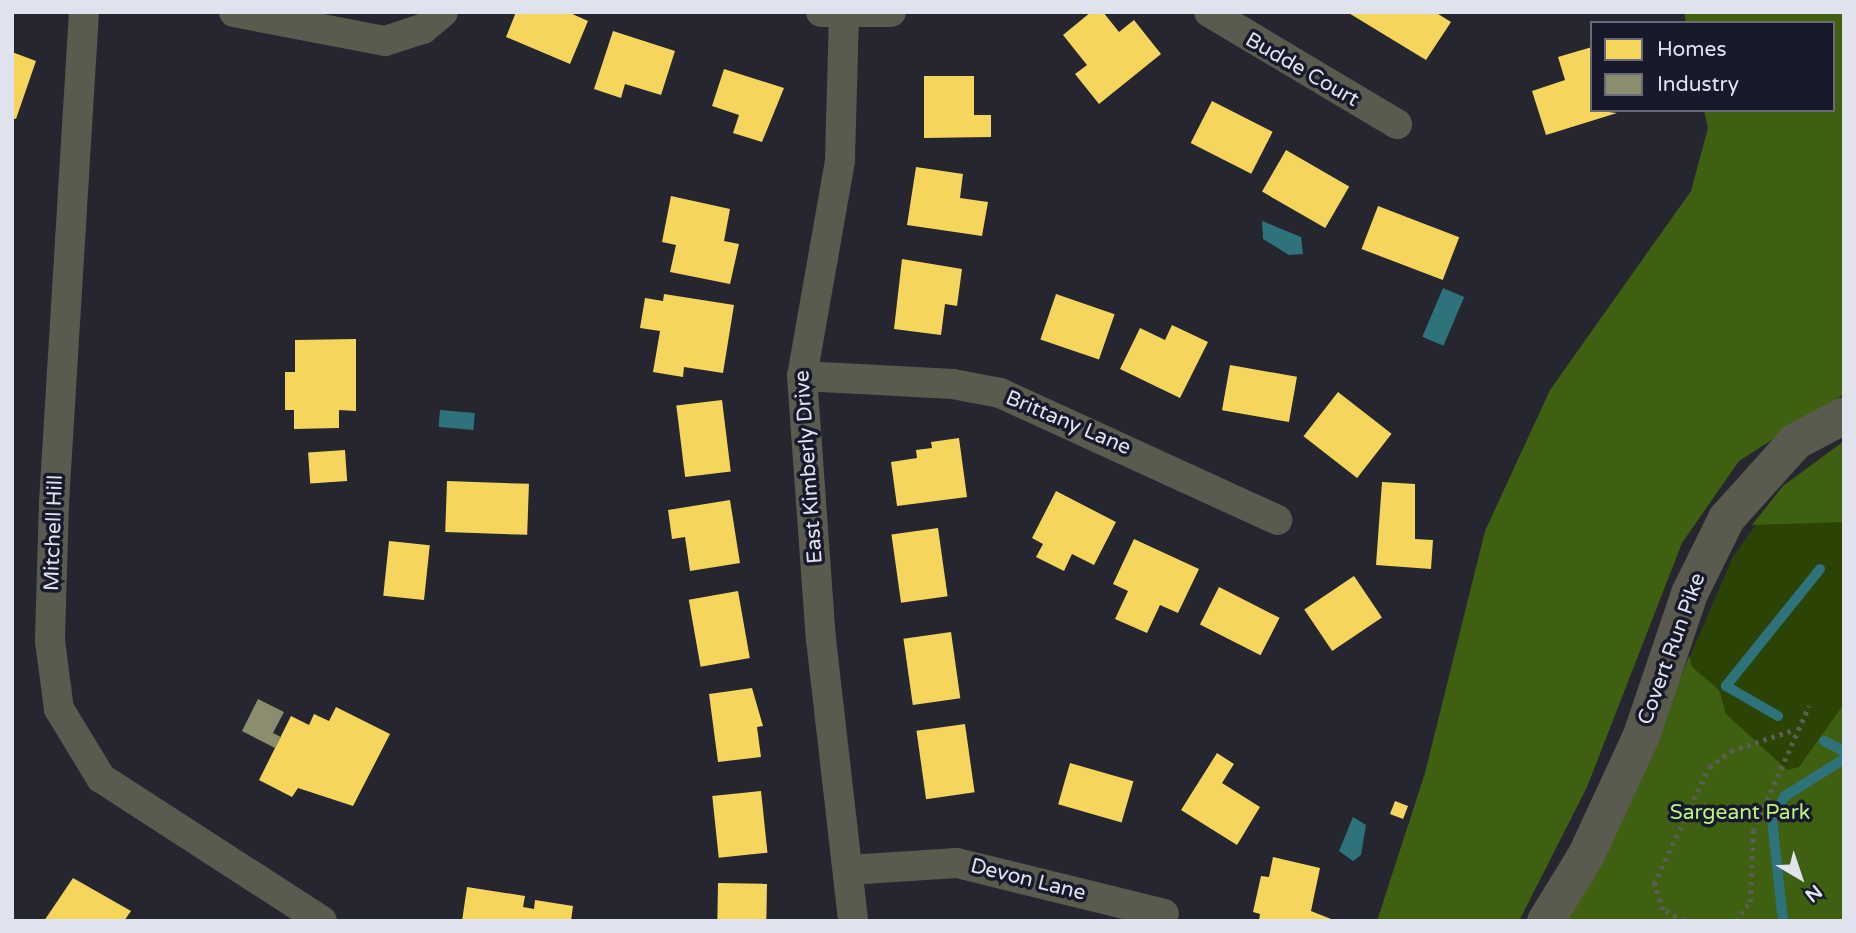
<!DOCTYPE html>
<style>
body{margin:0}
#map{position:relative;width:1856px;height:933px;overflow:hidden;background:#262630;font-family:"Varela Round",sans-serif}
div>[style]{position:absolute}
.green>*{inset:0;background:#2b4406}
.forest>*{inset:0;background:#3f6011}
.water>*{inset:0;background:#2e727c;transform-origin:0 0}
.homes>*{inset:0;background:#f6d55c;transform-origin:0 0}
.industry>*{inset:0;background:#8c8c6e}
.stream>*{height:10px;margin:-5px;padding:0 5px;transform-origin:5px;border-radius:5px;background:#2e727c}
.path>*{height:4.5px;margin-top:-2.25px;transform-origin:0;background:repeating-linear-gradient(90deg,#5c5d55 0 3.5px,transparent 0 8.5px)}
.minor>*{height:30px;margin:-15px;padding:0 15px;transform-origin:15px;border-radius:15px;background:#5a5b4e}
.tertiary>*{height:37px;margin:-18.5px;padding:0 18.5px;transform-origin:18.5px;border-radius:18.5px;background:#5a5b4e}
span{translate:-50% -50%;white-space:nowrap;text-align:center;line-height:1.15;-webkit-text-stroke:7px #181a2b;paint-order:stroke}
.street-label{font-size:21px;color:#e0e2ee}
.park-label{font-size:21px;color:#baf182}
.frame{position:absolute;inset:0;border:14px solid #e0e2ee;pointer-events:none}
.legend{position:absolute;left:1590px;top:21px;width:245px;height:91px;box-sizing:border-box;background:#181a2b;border:2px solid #686a79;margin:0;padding:9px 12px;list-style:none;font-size:21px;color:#e0e2ee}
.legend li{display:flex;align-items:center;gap:14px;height:35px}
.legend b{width:35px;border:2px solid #686a79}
.north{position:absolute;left:1765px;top:842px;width:70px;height:70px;-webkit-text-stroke:5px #181a2b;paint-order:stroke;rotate:141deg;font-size:19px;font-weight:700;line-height:28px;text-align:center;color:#e0e2ee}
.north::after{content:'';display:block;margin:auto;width:24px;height:32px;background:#e0e2ee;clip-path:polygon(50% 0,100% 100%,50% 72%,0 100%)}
</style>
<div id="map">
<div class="green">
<div style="clip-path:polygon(1844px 441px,1844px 921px,1575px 921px,1733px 557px,1783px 486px)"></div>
</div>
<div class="forest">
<div style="clip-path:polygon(1684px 12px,1844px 12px,1844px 394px,1739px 461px,1682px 543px,1587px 787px,1519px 921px,1377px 921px,1425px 773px,1485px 531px,1550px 390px,1691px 191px,1708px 128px,1704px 110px,1833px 110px,1833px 23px,1686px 23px)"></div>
<div style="clip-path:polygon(1844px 441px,1844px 522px,1752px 525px,1783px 486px)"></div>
<div style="clip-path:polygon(1689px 656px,1692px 667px,1719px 690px,1726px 714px,1787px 770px,1799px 767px,1844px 704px,1844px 921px,1567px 921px,1650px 757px)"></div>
</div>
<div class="water">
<div style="clip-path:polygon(1262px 221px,1301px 237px,1303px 254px,1289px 255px,1263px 239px)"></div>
<div style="left:1443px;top:288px;width:23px;height:53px;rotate:23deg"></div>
<div style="left:440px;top:410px;width:35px;height:17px;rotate:5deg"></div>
<div style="clip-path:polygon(1353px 817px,1366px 825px,1361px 855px,1353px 861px,1339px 851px)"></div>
</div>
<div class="homes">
<div style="clip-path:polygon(516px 12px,568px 12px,588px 21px,570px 64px,506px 37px)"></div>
<div style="clip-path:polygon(1091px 12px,1103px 12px,1119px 32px,1134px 20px,1161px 54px,1099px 104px,1075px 74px,1087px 65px,1063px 35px)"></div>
<div style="clip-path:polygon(1347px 12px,1435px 12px,1451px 22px,1426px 60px)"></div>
<div style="clip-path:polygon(613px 31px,675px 51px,661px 95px,625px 84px,621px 98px,594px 89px)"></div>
<div style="clip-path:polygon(1592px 47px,1592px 110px,1617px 113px,1546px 135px,1532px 91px,1565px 80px,1558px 57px)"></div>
<div style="clip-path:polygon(12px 52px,36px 61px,16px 119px,12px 118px)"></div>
<div style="clip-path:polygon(724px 69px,784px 88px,762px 142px,733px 133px,739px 115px,712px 106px)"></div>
<div style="clip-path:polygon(924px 76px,974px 76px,974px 115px,991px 115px,991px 137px,924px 138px)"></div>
<div style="left:1212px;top:101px;width:68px;height:47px;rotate:27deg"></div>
<div style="left:1286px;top:150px;width:73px;height:48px;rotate:30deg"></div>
<div style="clip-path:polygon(916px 167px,963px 174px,960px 198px,988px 202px,982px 236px,907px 225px)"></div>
<div style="clip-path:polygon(671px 196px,730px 209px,724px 241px,739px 244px,730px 284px,670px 272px,676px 245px,662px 242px)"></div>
<div style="left:1378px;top:206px;width:87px;height:46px;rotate:21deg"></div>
<div style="clip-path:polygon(902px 259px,962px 269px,957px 306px,945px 304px,941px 335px,894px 329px)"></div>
<div style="clip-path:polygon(664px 294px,734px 305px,723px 373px,684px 367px,683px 377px,653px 372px,660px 331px,640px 328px,645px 298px,663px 301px)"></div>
<div style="left:1056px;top:294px;width:62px;height:48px;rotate:19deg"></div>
<div style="clip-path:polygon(1172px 325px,1208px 342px,1180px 398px,1120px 369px,1140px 328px,1165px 340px)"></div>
<div style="clip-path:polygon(356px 339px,356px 411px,339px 410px,339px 428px,294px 429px,294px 410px,285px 410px,285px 372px,295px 372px,295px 340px)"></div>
<div style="left:1230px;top:365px;width:68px;height:46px;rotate:10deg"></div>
<div style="left:1338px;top:392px;width:68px;height:56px;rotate:38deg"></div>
<div style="left:722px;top:400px;width:72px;height:46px;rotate:83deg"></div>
<div style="clip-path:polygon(959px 438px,967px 497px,897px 506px,891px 462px,917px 458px,916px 450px,932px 448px,931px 442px)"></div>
<div style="left:345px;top:450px;width:31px;height:37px;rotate:86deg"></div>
<div style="left:447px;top:481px;width:82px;height:51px;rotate:2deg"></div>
<div style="clip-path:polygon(1382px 482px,1415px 484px,1415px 539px,1433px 540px,1431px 569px,1376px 565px)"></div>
<div style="clip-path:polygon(1056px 491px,1116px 522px,1094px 565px,1072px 554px,1064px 571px,1036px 557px,1043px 544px,1032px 538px)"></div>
<div style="clip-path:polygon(730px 500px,740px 563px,690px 571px,685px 537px,672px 539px,668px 510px)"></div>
<div style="left:938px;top:528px;width:69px;height:47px;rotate:82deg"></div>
<div style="clip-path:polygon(1134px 539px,1199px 569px,1178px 613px,1160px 605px,1147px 633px,1115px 619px,1128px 591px,1113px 584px)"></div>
<div style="left:389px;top:541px;width:41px;height:55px;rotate:6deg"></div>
<div style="left:1354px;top:576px;width:50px;height:60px;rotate:56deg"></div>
<div style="left:1219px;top:587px;width:68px;height:42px;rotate:27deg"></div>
<div style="left:738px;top:591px;width:68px;height:50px;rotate:80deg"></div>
<div style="left:951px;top:632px;width:67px;height:48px;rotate:82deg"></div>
<div style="clip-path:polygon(752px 688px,763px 726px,757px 727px,761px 757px,718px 762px,709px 694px)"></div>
<div style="clip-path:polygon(336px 707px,390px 734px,353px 806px,298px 788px,292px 797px,259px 780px,291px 716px,309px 725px,314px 714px,329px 721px)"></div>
<div style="left:965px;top:724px;width:69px;height:49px;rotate:82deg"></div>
<div style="clip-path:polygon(1217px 753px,1234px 764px,1222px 783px,1260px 807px,1237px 845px,1181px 810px)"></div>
<div style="left:1070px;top:763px;width:66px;height:43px;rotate:16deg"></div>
<div style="left:761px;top:791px;width:62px;height:49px;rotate:84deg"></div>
<div style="left:1395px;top:801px;width:14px;height:14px;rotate:21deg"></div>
<div style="clip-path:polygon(1273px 857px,1320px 868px,1311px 911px,1336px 921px,1259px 921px,1260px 914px,1253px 912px,1261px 876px,1269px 877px)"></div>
<div style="clip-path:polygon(73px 878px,131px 911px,124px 921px,44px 921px)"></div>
<div style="left:718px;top:883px;width:49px;height:38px;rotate:1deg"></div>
<div style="clip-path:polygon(467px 887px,525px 896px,523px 907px,534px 909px,535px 900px,573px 906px,571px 921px,462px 921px)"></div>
</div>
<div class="industry">
<div style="clip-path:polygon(258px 699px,284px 712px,273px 733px,281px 737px,275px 748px,242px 731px)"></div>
</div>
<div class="stream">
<div style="left:1778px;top:716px;width:60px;rotate:-150deg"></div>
<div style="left:1726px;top:686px;width:150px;rotate:-51.2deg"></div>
<div style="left:1824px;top:741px;width:22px;rotate:27deg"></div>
<div style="left:1783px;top:921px;width:102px;rotate:-96.2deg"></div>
<div style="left:1772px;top:820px;width:27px;rotate:-62deg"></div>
<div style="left:1785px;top:796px;width:70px;rotate:-32.1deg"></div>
</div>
<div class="path">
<div style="left:1684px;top:921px;width:24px;rotate:-152deg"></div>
<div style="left:1663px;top:910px;width:28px;rotate:-109deg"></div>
<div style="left:1654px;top:884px;width:129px;rotate:-64.8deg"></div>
<div style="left:1709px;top:767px;width:27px;rotate:-36deg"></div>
<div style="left:1731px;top:751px;width:65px;rotate:-18.7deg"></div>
<div style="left:1736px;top:921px;width:24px;rotate:-54deg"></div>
<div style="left:1750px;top:902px;width:71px;rotate:-87.6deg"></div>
<div style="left:1753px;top:831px;width:137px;rotate:-65.9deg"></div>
</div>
<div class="minor">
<div style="left:84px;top:12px;width:492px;rotate:93.5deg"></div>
<div style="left:54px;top:503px;width:138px;rotate:91.7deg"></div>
<div style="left:50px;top:641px;width:69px;rotate:82.5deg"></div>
<div style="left:59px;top:709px;width:81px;rotate:58.7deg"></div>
<div style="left:101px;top:778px;width:263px;rotate:32.9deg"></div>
<div style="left:234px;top:12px;width:154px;rotate:10.9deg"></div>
<div style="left:385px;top:41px;width:40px;rotate:-18deg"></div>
<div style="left:423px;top:29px;width:26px;rotate:-40deg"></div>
<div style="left:821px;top:12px;width:70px"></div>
<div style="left:1209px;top:12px;width:219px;rotate:30.8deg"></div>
<div style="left:844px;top:15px;width:146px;rotate:91.6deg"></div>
<div style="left:840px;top:161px;width:218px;rotate:100deg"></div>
<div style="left:802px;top:376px;width:264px;rotate:85.9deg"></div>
<div style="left:821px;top:639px;width:284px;rotate:83.5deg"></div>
<div style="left:802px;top:376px;width:151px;rotate:3deg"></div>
<div style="left:953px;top:384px;width:48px;rotate:10.8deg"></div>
<div style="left:1000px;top:393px;width:305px;rotate:24.6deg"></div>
<div style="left:848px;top:870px;width:109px;rotate:-3.7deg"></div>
<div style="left:957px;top:863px;width:213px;rotate:13.8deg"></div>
</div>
<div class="tertiary">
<div style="left:1545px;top:921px;width:79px;rotate:-58.5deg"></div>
<div style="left:1586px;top:854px;width:131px;rotate:-65.2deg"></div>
<div style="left:1641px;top:735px;width:150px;rotate:-71.3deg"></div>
<div style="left:1689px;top:593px;width:84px;rotate:-63.7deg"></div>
<div style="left:1726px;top:518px;width:103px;rotate:-48.1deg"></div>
<div style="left:1795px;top:441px;width:55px;rotate:-28deg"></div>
</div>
<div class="street-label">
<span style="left:1302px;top:70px;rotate:30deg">Budde Court</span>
<span style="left:1068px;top:423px;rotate:23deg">Brittany Lane</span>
<span style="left:809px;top:467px;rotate:-94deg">East Kimberly Drive</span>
<span style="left:54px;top:533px;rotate:-88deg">Mitchell Hill</span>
<span style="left:1672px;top:649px;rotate:-70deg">Covert Run Pike</span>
<span style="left:1028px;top:880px;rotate:14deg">Devon Lane</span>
</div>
<div class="park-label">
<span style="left:1740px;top:813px">Sargeant Park</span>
</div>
<div class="frame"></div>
<ul class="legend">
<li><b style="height:19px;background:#f6d55c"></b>Homes</li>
<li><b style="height:19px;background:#8c8c6e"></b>Industry</li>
</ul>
<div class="north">N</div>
</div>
